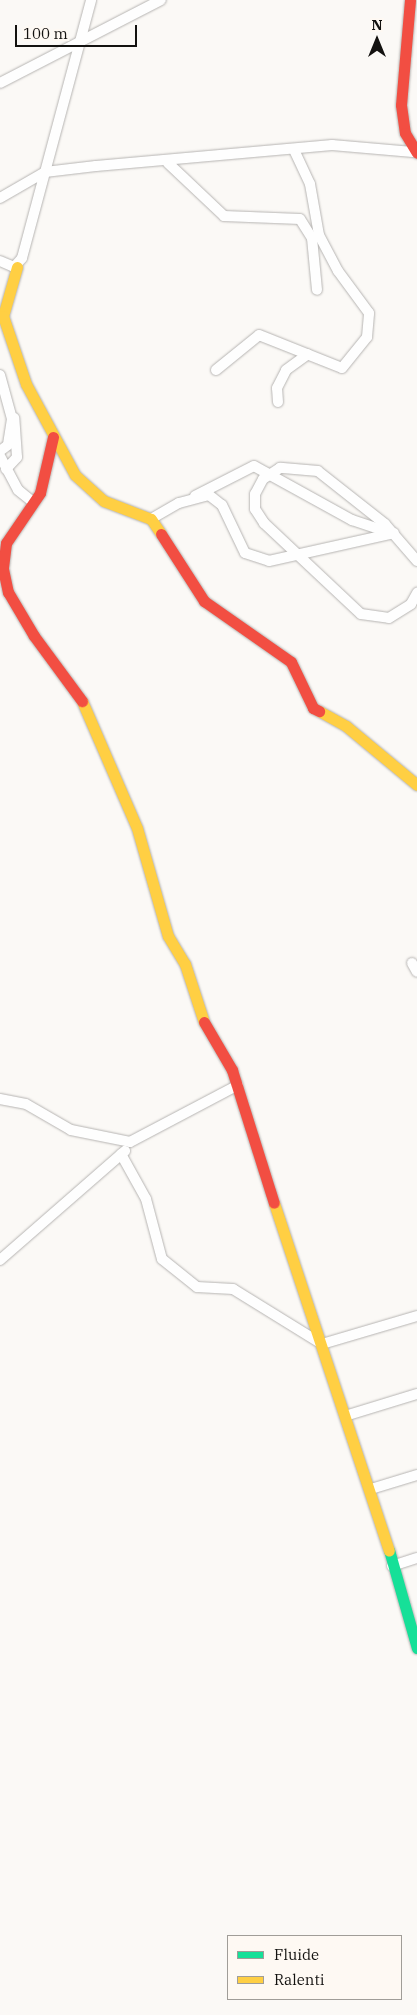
<!DOCTYPE html>
<style>
body{margin:0}
#map{position:relative;width:417px;height:2015px;overflow:hidden;background:#fbf9f6;font-family:"IBM Plex Serif",serif}
div>[style]{position:absolute}
.roads{filter:drop-shadow(0 0 1px #b6b4b2) drop-shadow(0 0 1px #b6b4b2)}
.street>*{height:10px;margin:-5px;padding:0 5px;transform-origin:5px;border-radius:5px;background:#fefefe}
.fast>*{height:11px;margin:-5.5px;padding:0 5.5px;transform-origin:5.5px;border-radius:5.5px;background:#16e098}
.slow>*{height:11px;margin:-5.5px;padding:0 5.5px;transform-origin:5.5px;border-radius:5.5px;background:#ffcf43}
.jam>*{height:11px;margin:-5.5px;padding:0 5.5px;transform-origin:5.5px;border-radius:5.5px;background:#f24e42}
span{translate:-50% -50%;white-space:nowrap;text-align:center;line-height:1.15;-webkit-text-stroke:4px #fef9f3;paint-order:stroke}
.legend{position:absolute;left:227px;top:1935px;width:175px;height:65px;box-sizing:border-box;background:#fef9f3;border:1px solid #a09d98;margin:0;padding:6px 9px;list-style:none;font-size:15px;color:#131210}
.legend li{display:flex;align-items:center;gap:10px;height:25px}
.legend b{width:25px;border:1px solid #a09d98}
.north{position:absolute;left:352px;top:15px;width:50px;height:50px;-webkit-text-stroke:4px #fef9f3;paint-order:stroke;rotate:0deg;font-size:14px;font-weight:700;line-height:20px;text-align:center;color:#131210}
.north::after{content:'';display:block;margin:auto;width:18px;height:22px;background:#131210;clip-path:polygon(50% 0,100% 100%,50% 72%,0 100%)}
.scale{position:absolute;left:15px;top:25px;width:122px;height:22px;box-sizing:border-box;border:2px solid #131210;border-top:0;padding-left:6px;font-size:15px;line-height:18px;white-space:nowrap;color:#131210;-webkit-text-stroke:4px #fef9f3;paint-order:stroke}
</style>
<div id="map">
<div class="roads">
<div class="street">
<div style="left:0;top:83px;width:181px;rotate:-27.3deg"></div>
<div style="left:168px;top:163px;width:77px;rotate:43.4deg"></div>
<div style="left:224px;top:216px;width:76px;rotate:2.3deg"></div>
<div style="left:300px;top:219px;width:22px;rotate:58deg"></div>
<div style="left:312px;top:238px;width:52px;rotate:84.5deg"></div>
<div style="left:0;top:198px;width:52px;rotate:-30deg"></div>
<div style="left:45px;top:172px;width:51px;rotate:-6.7deg"></div>
<div style="left:96px;top:166px;width:237px;rotate:-5.1deg"></div>
<div style="left:332px;top:145px;width:81px;rotate:4.9deg"></div>
<div style="left:0;top:261px;width:15px;rotate:23deg"></div>
<div style="left:14px;top:267px;width:12px;rotate:-48deg"></div>
<div style="left:22px;top:258px;width:267px;rotate:-75deg"></div>
<div style="left:216px;top:370px;width:55px;rotate:-39.1deg"></div>
<div style="left:259px;top:335px;width:89px;rotate:21.7deg"></div>
<div style="left:342px;top:368px;width:40px;rotate:-51deg"></div>
<div style="left:367px;top:337px;width:24px;rotate:-85deg"></div>
<div style="left:369px;top:313px;width:52px;rotate:-126.4deg"></div>
<div style="left:338px;top:271px;width:41px;rotate:-117.8deg"></div>
<div style="left:319px;top:235px;width:52px;rotate:-100deg"></div>
<div style="left:310px;top:184px;width:38px;rotate:-115deg"></div>
<div style="left:0;top:375px;width:46px;rotate:74.7deg"></div>
<div style="left:12px;top:419px;width:26px;rotate:99deg"></div>
<div style="left:8px;top:445px;width:10px;rotate:143deg"></div>
<div style="left:278px;top:402px;width:14px;rotate:-94deg"></div>
<div style="left:277px;top:388px;width:20px;rotate:-63deg"></div>
<div style="left:286px;top:370px;width:27px;rotate:-36deg"></div>
<div style="left:0;top:456px;width:38px;rotate:62deg"></div>
<div style="left:18px;top:490px;width:21px;rotate:39deg"></div>
<div style="left:6px;top:469px;width:16px;rotate:-47deg"></div>
<div style="left:17px;top:457px;width:39px;rotate:-94deg"></div>
<div style="left:195px;top:496px;width:66px;rotate:-27deg"></div>
<div style="left:254px;top:466px;width:112px;rotate:28.9deg"></div>
<div style="left:352px;top:520px;width:41px;rotate:18.4deg"></div>
<div style="left:151px;top:519px;width:32px;rotate:-30deg"></div>
<div style="left:179px;top:503px;width:31px;rotate:-15deg"></div>
<div style="left:209px;top:495px;width:16px;rotate:38deg"></div>
<div style="left:222px;top:505px;width:53px;rotate:64.4deg"></div>
<div style="left:245px;top:553px;width:25px;rotate:18deg"></div>
<div style="left:269px;top:561px;width:128px;rotate:-12.6deg"></div>
<div style="left:417px;top:561px;width:49px;rotate:-130.9deg"></div>
<div style="left:385px;top:524px;width:85px;rotate:-141.7deg"></div>
<div style="left:318px;top:471px;width:38px;rotate:-175deg"></div>
<div style="left:280px;top:468px;width:20px;rotate:147deg"></div>
<div style="left:263px;top:479px;width:17px;rotate:118deg"></div>
<div style="left:255px;top:494px;width:15px;rotate:90deg"></div>
<div style="left:255px;top:509px;width:17px;rotate:57deg"></div>
<div style="left:264px;top:523px;width:133px;rotate:43.2deg"></div>
<div style="left:361px;top:614px;width:28px;rotate:8deg"></div>
<div style="left:389px;top:618px;width:26px;rotate:-32deg"></div>
<div style="left:411px;top:604px;width:13px;rotate:-61deg"></div>
<div style="left:412px;top:963px;width:10px;rotate:61deg"></div>
<div style="left:0;top:1099px;width:26px;rotate:11deg"></div>
<div style="left:26px;top:1104px;width:52px;rotate:30deg"></div>
<div style="left:71px;top:1130px;width:60px;rotate:11.5deg"></div>
<div style="left:130px;top:1142px;width:122px;rotate:-27.8deg"></div>
<div style="left:121px;top:1154px;width:51px;rotate:60.9deg"></div>
<div style="left:146px;top:1199px;width:62px;rotate:75.1deg"></div>
<div style="left:162px;top:1259px;width:45px;rotate:38.7deg"></div>
<div style="left:197px;top:1287px;width:36px;rotate:3deg"></div>
<div style="left:233px;top:1289px;width:105px;rotate:31.7deg"></div>
<div style="left:322px;top:1344px;width:99px;rotate:-16.4deg"></div>
<div style="left:0;top:1260px;width:166px;rotate:-41.1deg"></div>
<div style="left:345px;top:1416px;width:75px;rotate:-17deg"></div>
<div style="left:371px;top:1489px;width:48px;rotate:-16.9deg"></div>
<div style="left:392px;top:1566px;width:26px;rotate:-18deg"></div>
</div>
<div class="fast">
<div style="left:389px;top:1550px;width:102px;rotate:74.1deg"></div>
</div>
<div class="slow">
<div style="left:17px;top:267px;width:51px;rotate:105.9deg"></div>
<div style="left:3px;top:316px;width:72px;rotate:71.3deg"></div>
<div style="left:26px;top:384px;width:103px;rotate:61.7deg"></div>
<div style="left:75px;top:475px;width:39px;rotate:42deg"></div>
<div style="left:104px;top:501px;width:50px;rotate:21deg"></div>
<div style="left:151px;top:519px;width:18px;rotate:56deg"></div>
<div style="left:82px;top:701px;width:138px;rotate:66.6deg"></div>
<div style="left:137px;top:828px;width:112px;rotate:74deg"></div>
<div style="left:168px;top:936px;width:33px;rotate:59deg"></div>
<div style="left:185px;top:964px;width:61px;rotate:71.9deg"></div>
<div style="left:319px;top:711px;width:31px;rotate:29deg"></div>
<div style="left:346px;top:726px;width:92px;rotate:39.7deg"></div>
<div style="left:274px;top:1203px;width:366px;rotate:71.7deg"></div>
</div>
<div class="jam">
<div style="left:410px;top:0;width:105px;rotate:94.9deg"></div>
<div style="left:401px;top:105px;width:28px;rotate:82deg"></div>
<div style="left:405px;top:133px;width:23px;rotate:59deg"></div>
<div style="left:53px;top:437px;width:57px;rotate:103.1deg"></div>
<div style="left:40px;top:493px;width:60px;rotate:124.2deg"></div>
<div style="left:6px;top:543px;width:26px;rotate:97deg"></div>
<div style="left:3px;top:569px;width:24px;rotate:78deg"></div>
<div style="left:8px;top:592px;width:51px;rotate:59.4deg"></div>
<div style="left:34px;top:636px;width:81px;rotate:53.6deg"></div>
<div style="left:161px;top:534px;width:80px;rotate:57.3deg"></div>
<div style="left:204px;top:601px;width:106px;rotate:35deg"></div>
<div style="left:291px;top:662px;width:51px;rotate:64.4deg"></div>
<div style="left:313px;top:708px;width:7px;rotate:27deg"></div>
<div style="left:204px;top:1022px;width:56px;rotate:59.7deg"></div>
<div style="left:232px;top:1070px;width:139px;rotate:72.5deg"></div>
</div>
</div>
<ul class="legend">
<li><b style="height:6px;background:#16e098"></b>Fluide</li>
<li><b style="height:6px;background:#ffcf43"></b>Ralenti</li>
</ul>
<div class="north">N</div>
<div class="scale">100 m</div>
</div>
